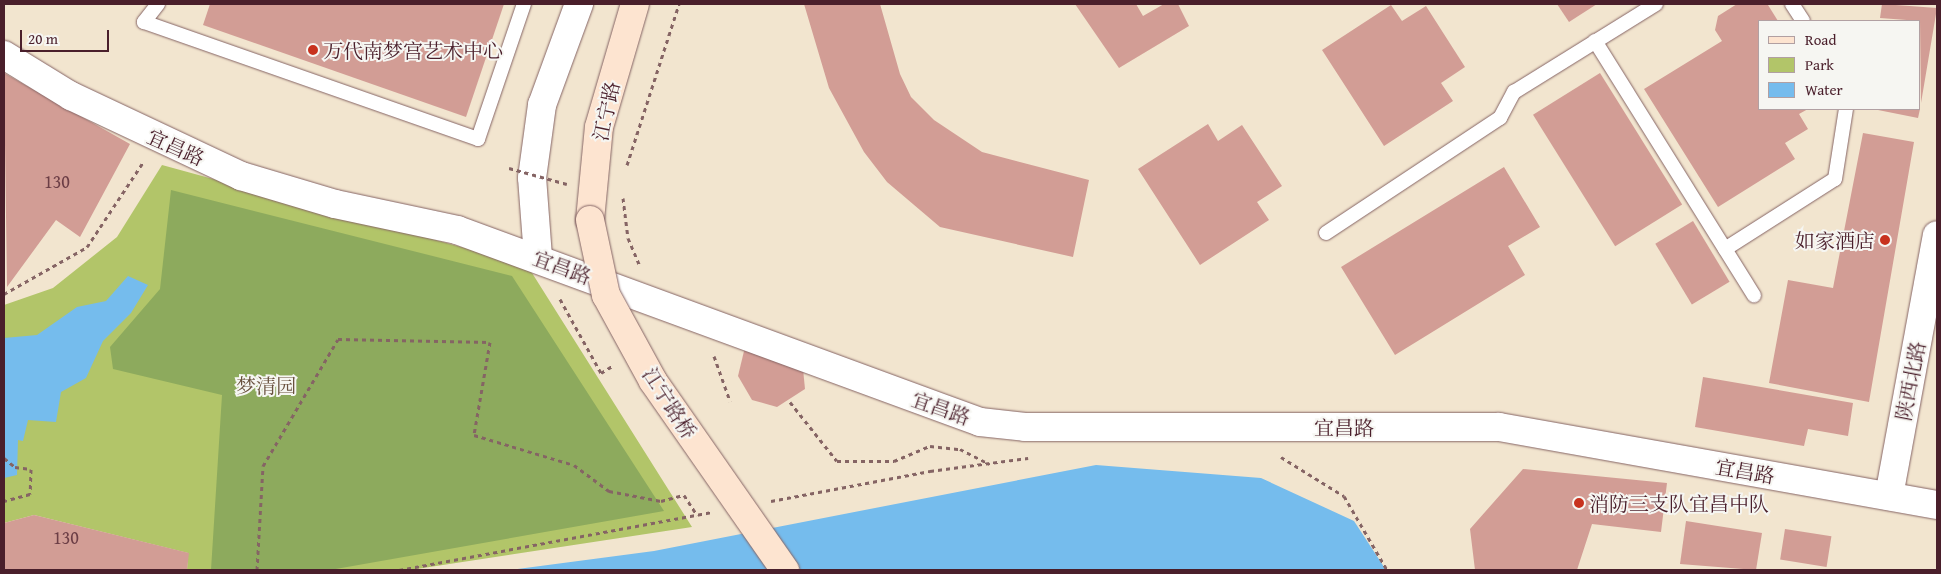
<!DOCTYPE html>
<meta charset="utf-8">
<style>
body{margin:0}
#map{position:relative;width:1941px;height:574px;overflow:hidden;background:#f2e5cf;font-family:"Gentium Book Plus","Noto Serif SC",serif}
div>[style]{position:absolute}
.green>*{inset:0;background:#b2c569}
.forest>*{inset:0;background:#8daa5d}
.water>*{inset:0;background:#75bced}
.building>*{inset:0;background:#d29d95;transform-origin:0 0}
.path>*{height:3px;margin-top:-1.5px;transform-origin:0;background:repeating-linear-gradient(90deg,#856464 0 4px,transparent 0 8px)}
.roads{filter:drop-shadow(0 0 1px #856464) drop-shadow(0 0 1px #856464)}
.lane>*{height:14px;margin:-7px;padding:0 7px;transform-origin:7px;border-radius:7px;background:#fff}
.street>*{height:28px;margin:-14px;padding:0 14px;transform-origin:14px;border-radius:14px;background:#fff}
.secondary>*{height:28px;margin:-14px;padding:0 14px;transform-origin:14px;border-radius:14px;background:#fde4d0}
.path-bridge>*{height:3px;margin-top:-1.5px;transform-origin:0;background:repeating-linear-gradient(90deg,#856464 0 4px,transparent 0 8px)}
.bridges{filter:drop-shadow(0 0 1px #856464) drop-shadow(0 0 1px #856464)}
.secondary-bridge>*{height:28px;margin:-14px;padding:0 14px;transform-origin:14px;border-radius:14px;background:#fde4d0}
.dots>*{width:14px;height:14px;translate:-50% -50%;box-sizing:border-box;border:2px solid #f6f6f2;border-radius:50%}
span{translate:-50% -50%;white-space:nowrap;text-align:center;line-height:1.15;-webkit-text-stroke:4px #f6f6f2;paint-order:stroke}
.number-label{font-size:18px;color:#6c3e46}
.number-label span{-webkit-text-stroke-width:0}
.poi-label{font-size:20px;color:#4a1f2b}
.left{translate:0 -50%;text-align:left}
.right{translate:-100% -50%;text-align:right}
.street-label{font-size:20px;color:#4a1f2b}
.park-label{font-size:20px;color:#69513e}
.frame{position:absolute;inset:0;border:5px solid #4a1f2b;pointer-events:none}
.legend{position:absolute;left:1758px;top:20px;width:162px;height:90px;box-sizing:border-box;background:#f6f6f2;border:1px solid #b1a0a2;margin:0;padding:6px 9px;list-style:none;font-size:15px;color:#4a1f2b}
.legend li{display:flex;align-items:center;gap:10px;height:25px}
.legend b{width:25px;border:1px solid #b1a0a2}
.scale{position:absolute;left:20px;top:30px;width:89px;height:22px;box-sizing:border-box;border:2px solid #4a1f2b;border-top:0;padding-left:6px;font-size:15px;line-height:18px;white-space:nowrap;color:#4a1f2b;-webkit-text-stroke:4px #f6f6f2;paint-order:stroke}
</style>
<div id="map">
<div class="green">
<div style="clip-path:polygon(162px 165px,527px 265px,692px 527px,410px 570px,187px 570px,188px 553px,34px 515px,4px 523px,4px 305px,53px 288px,117px 237px)"></div>
</div>
<div class="forest">
<div style="clip-path:polygon(171px 190px,512px 276px,664px 511px,330px 570px,211px 570px,222px 395px,113px 369px,110px 347px,160px 289px)"></div>
</div>
<div class="water">
<div style="clip-path:polygon(128px 276px,148px 285px,131px 313px,103px 341px,86px 378px,61px 392px,56px 422px,28px 420px,23px 441px,18px 440px,17px 475px,4px 478px,4px 338px,37px 335px,77px 307px,106px 301px)"></div>
<div style="clip-path:polygon(1096px 465px,1261px 478px,1354px 521px,1386px 570px,510px 570px,654px 551px)"></div>
</div>
<div class="building">
<div style="clip-path:polygon(210px 4px,504px 4px,466px 117px,203px 25px)"></div>
<div style="clip-path:polygon(804px 4px,880px 4px,900px 74px,911px 97px,934px 120px,982px 152px,1089px 180px,1073px 257px,940px 227px,887px 182px,864px 152px,829px 88px)"></div>
<div style="clip-path:polygon(1075px 4px,1136px 4px,1143px 16px,1164px 4px,1178px 4px,1189px 26px,1119px 68px)"></div>
<div style="clip-path:polygon(1557px 4px,1597px 4px,1569px 22px)"></div>
<div style="clip-path:polygon(1737px 4px,1768px 5px,1778px 21px,1760px 21px,1760px 109px,1808px 109px,1799px 114px,1808px 129px,1785px 143px,1795px 159px,1718px 207px,1644px 89px,1722px 41px,1715px 30px,1718px 16px)"></div>
<div style="clip-path:polygon(1882px 4px,1937px 8px,1921px 103px,1920px 21px,1880px 18px)"></div>
<div style="clip-path:polygon(1391px 5px,1402px 21px,1426px 6px,1465px 67px,1441px 83px,1453px 101px,1384px 146px,1322px 50px)"></div>
<div style="clip-path:polygon(4px 73px,130px 144px,80px 237px,56px 220px,7px 287px)"></div>
<div style="left:1600px;top:73px;width:155px;height:79px;rotate:58deg"></div>
<div style="clip-path:polygon(1873px 109px,1920px 109px,1918px 118px)"></div>
<div style="clip-path:polygon(1208px 124px,1218px 141px,1242px 125px,1282px 186px,1257px 202px,1269px 220px,1200px 265px,1138px 169px)"></div>
<div style="clip-path:polygon(1863px 133px,1914px 142px,1869px 402px,1769px 383px,1788px 280px,1833px 288px)"></div>
<div style="clip-path:polygon(1504px 167px,1540px 227px,1508px 246px,1525px 275px,1395px 355px,1341px 267px)"></div>
<div style="left:1693px;top:221px;width:71px;height:44px;rotate:59deg"></div>
<div style="clip-path:polygon(745px 347px,803px 369px,805px 389px,777px 407px,752px 400px,738px 376px)"></div>
<div style="clip-path:polygon(1703px 377px,1853px 403px,1848px 436px,1808px 429px,1804px 446px,1695px 427px)"></div>
<div style="clip-path:polygon(1523px 469px,1667px 483px,1661px 532px,1592px 524px,1577px 570px,1475px 570px,1470px 529px)"></div>
<div style="clip-path:polygon(34px 515px,189px 553px,187px 570px,4px 570px,4px 523px)"></div>
<div style="clip-path:polygon(1686px 521px,1762px 533px,1756px 570px,1680px 564px)"></div>
<div style="left:1785px;top:529px;width:47px;height:31px;rotate:9deg"></div>
</div>
<div class="path">
<div style="left:627px;top:165px;width:169px;rotate:-72.1deg"></div>
<div style="left:623px;top:198px;width:40px;rotate:82.9deg"></div>
<div style="left:628px;top:238px;width:30px;rotate:67deg"></div>
<div style="left:4px;top:294px;width:95px;rotate:-29.5deg"></div>
<div style="left:87px;top:247px;width:103px;rotate:-56.5deg"></div>
<div style="left:560px;top:299px;width:85px;rotate:61deg"></div>
<div style="left:601px;top:373px;width:13px;rotate:-32deg"></div>
<div style="left:714px;top:356px;width:48px;rotate:70.4deg"></div>
<div style="left:790px;top:402px;width:75px;rotate:51.5deg"></div>
<div style="left:837px;top:461px;width:57px"></div>
<div style="left:894px;top:461px;width:39px;rotate:-23deg"></div>
<div style="left:930px;top:446px;width:30px;rotate:6deg"></div>
<div style="left:960px;top:449px;width:33px;rotate:27deg"></div>
<div style="left:1281px;top:457px;width:74px;rotate:31.8deg"></div>
<div style="left:1344px;top:496px;width:86px;rotate:59.8deg"></div>
<div style="left:4px;top:458px;width:14px;rotate:39deg"></div>
<div style="left:15px;top:467px;width:16px;rotate:7deg"></div>
<div style="left:31px;top:469px;width:25px;rotate:92deg"></div>
<div style="left:30px;top:494px;width:27px;rotate:165deg"></div>
<div style="left:771px;top:501px;width:162px;rotate:-10.7deg"></div>
<div style="left:930px;top:471px;width:99px;rotate:-7.6deg"></div>
<div style="left:257px;top:570px;width:104px;rotate:-86.7deg"></div>
<div style="left:263px;top:466px;width:147px;rotate:-59.4deg"></div>
<div style="left:338px;top:339px;width:152px;rotate:1.1deg"></div>
<div style="left:490px;top:342px;width:94px;rotate:99.8deg"></div>
<div style="left:474px;top:435px;width:104px;rotate:16.7deg"></div>
<div style="left:574px;top:465px;width:44px;rotate:36.6deg"></div>
<div style="left:609px;top:491px;width:53px;rotate:10.9deg"></div>
<div style="left:661px;top:501px;width:24px;rotate:-15deg"></div>
<div style="left:684px;top:495px;width:24px;rotate:57deg"></div>
<div style="left:399px;top:570px;width:317px;rotate:-10.5deg"></div>
</div>
<div class="roads">
<div class="lane">
<div style="left:158px;top:4px;width:23px;rotate:128deg"></div>
<div style="left:144px;top:22px;width:354px;rotate:19.3deg"></div>
<div style="left:478px;top:139px;width:143px;rotate:-71.2deg"></div>
<div style="left:1792px;top:4px;width:20px;rotate:57deg"></div>
<div style="left:1595px;top:41px;width:300px;rotate:58deg"></div>
<div style="left:1326px;top:233px;width:209px;rotate:-33.5deg"></div>
<div style="left:1500px;top:118px;width:30px;rotate:-62deg"></div>
<div style="left:1514px;top:92px;width:167px;rotate:-31.8deg"></div>
<div style="left:1725px;top:249px;width:130px;rotate:-32.5deg"></div>
<div style="left:1835px;top:179px;width:71px;rotate:-81.1deg"></div>
</div>
<div class="street">
<div style="left:4px;top:55px;width:79px;rotate:31.5deg"></div>
<div style="left:71px;top:96px;width:188px;rotate:25.2deg"></div>
<div style="left:241px;top:176px;width:98px;rotate:16.6deg"></div>
<div style="left:335px;top:204px;width:125px;rotate:12deg"></div>
<div style="left:457px;top:230px;width:557px;rotate:20.16deg"></div>
<div style="left:980px;top:422px;width:45px;rotate:6.3deg"></div>
<div style="left:1025px;top:427px;width:474px"></div>
<div style="left:1499px;top:427px;width:445px;rotate:10.1deg"></div>
<div style="left:538px;top:257px;width:79px;rotate:-94.3deg"></div>
<div style="left:532px;top:178px;width:74px;rotate:-82.2deg"></div>
<div style="left:542px;top:105px;width:108px;rotate:-69.9deg"></div>
<div style="left:1889px;top:496px;width:265px;rotate:-79.6deg"></div>
</div>
<div class="secondary">
<div style="left:590px;top:220px;width:93px;rotate:-84.5deg"></div>
<div style="left:599px;top:127px;width:128px;rotate:-73.7deg"></div>
</div>
</div>
<div class="path-bridge">
<div style="left:509px;top:168px;width:60px;rotate:15.4deg"></div>
</div>
<div class="bridges">
<div class="secondary-bridge">
<div style="left:590px;top:220px;width:77px;rotate:78deg"></div>
<div style="left:606px;top:295px;width:98px;rotate:61.3deg"></div>
<div style="left:653px;top:381px;width:231px;rotate:55.1deg"></div>
</div>
</div>
<div class="dots">
<div style="left:313px;top:50px;background:#c8321e"></div>
<div style="left:1885px;top:240px;background:#c8321e"></div>
<div style="left:1579px;top:503px;background:#c8321e"></div>
</div>
<div class="number-label">
<span style="left:57px;top:182px">130</span>
<span style="left:66px;top:538px">130</span>
</div>
<div class="poi-label">
<span class="left" style="left:323px;top:50px">万代南梦宫艺术中心</span>
<span class="right" style="left:1875px;top:240px">如家酒店</span>
<span class="left" style="left:1589px;top:503px">消防三支队宜昌中队</span>
</div>
<div class="street-label">
<span style="left:606px;top:111px;rotate:-78deg">江宁路</span>
<span style="left:176px;top:147px;rotate:24deg">宜昌路</span>
<span style="left:562px;top:267px;rotate:20deg">宜昌路</span>
<span style="left:1910px;top:381px;rotate:-79deg">陕西北路</span>
<span style="left:670px;top:403px;rotate:57deg">江宁路桥</span>
<span style="left:941px;top:408px;rotate:19deg">宜昌路</span>
<span style="left:1344px;top:427px">宜昌路</span>
<span style="left:1745px;top:471px;rotate:10deg">宜昌路</span>
</div>
<div class="park-label">
<span style="left:266px;top:385px">梦清园</span>
</div>
<div class="frame"></div>
<ul class="legend">
<li><b style="height:6px;background:#fde4d0"></b>Road</li>
<li><b style="height:14px;background:#b2c569"></b>Park</li>
<li><b style="height:14px;background:#75bced"></b>Water</li>
</ul>
<div class="scale">20 m</div>
</div>
